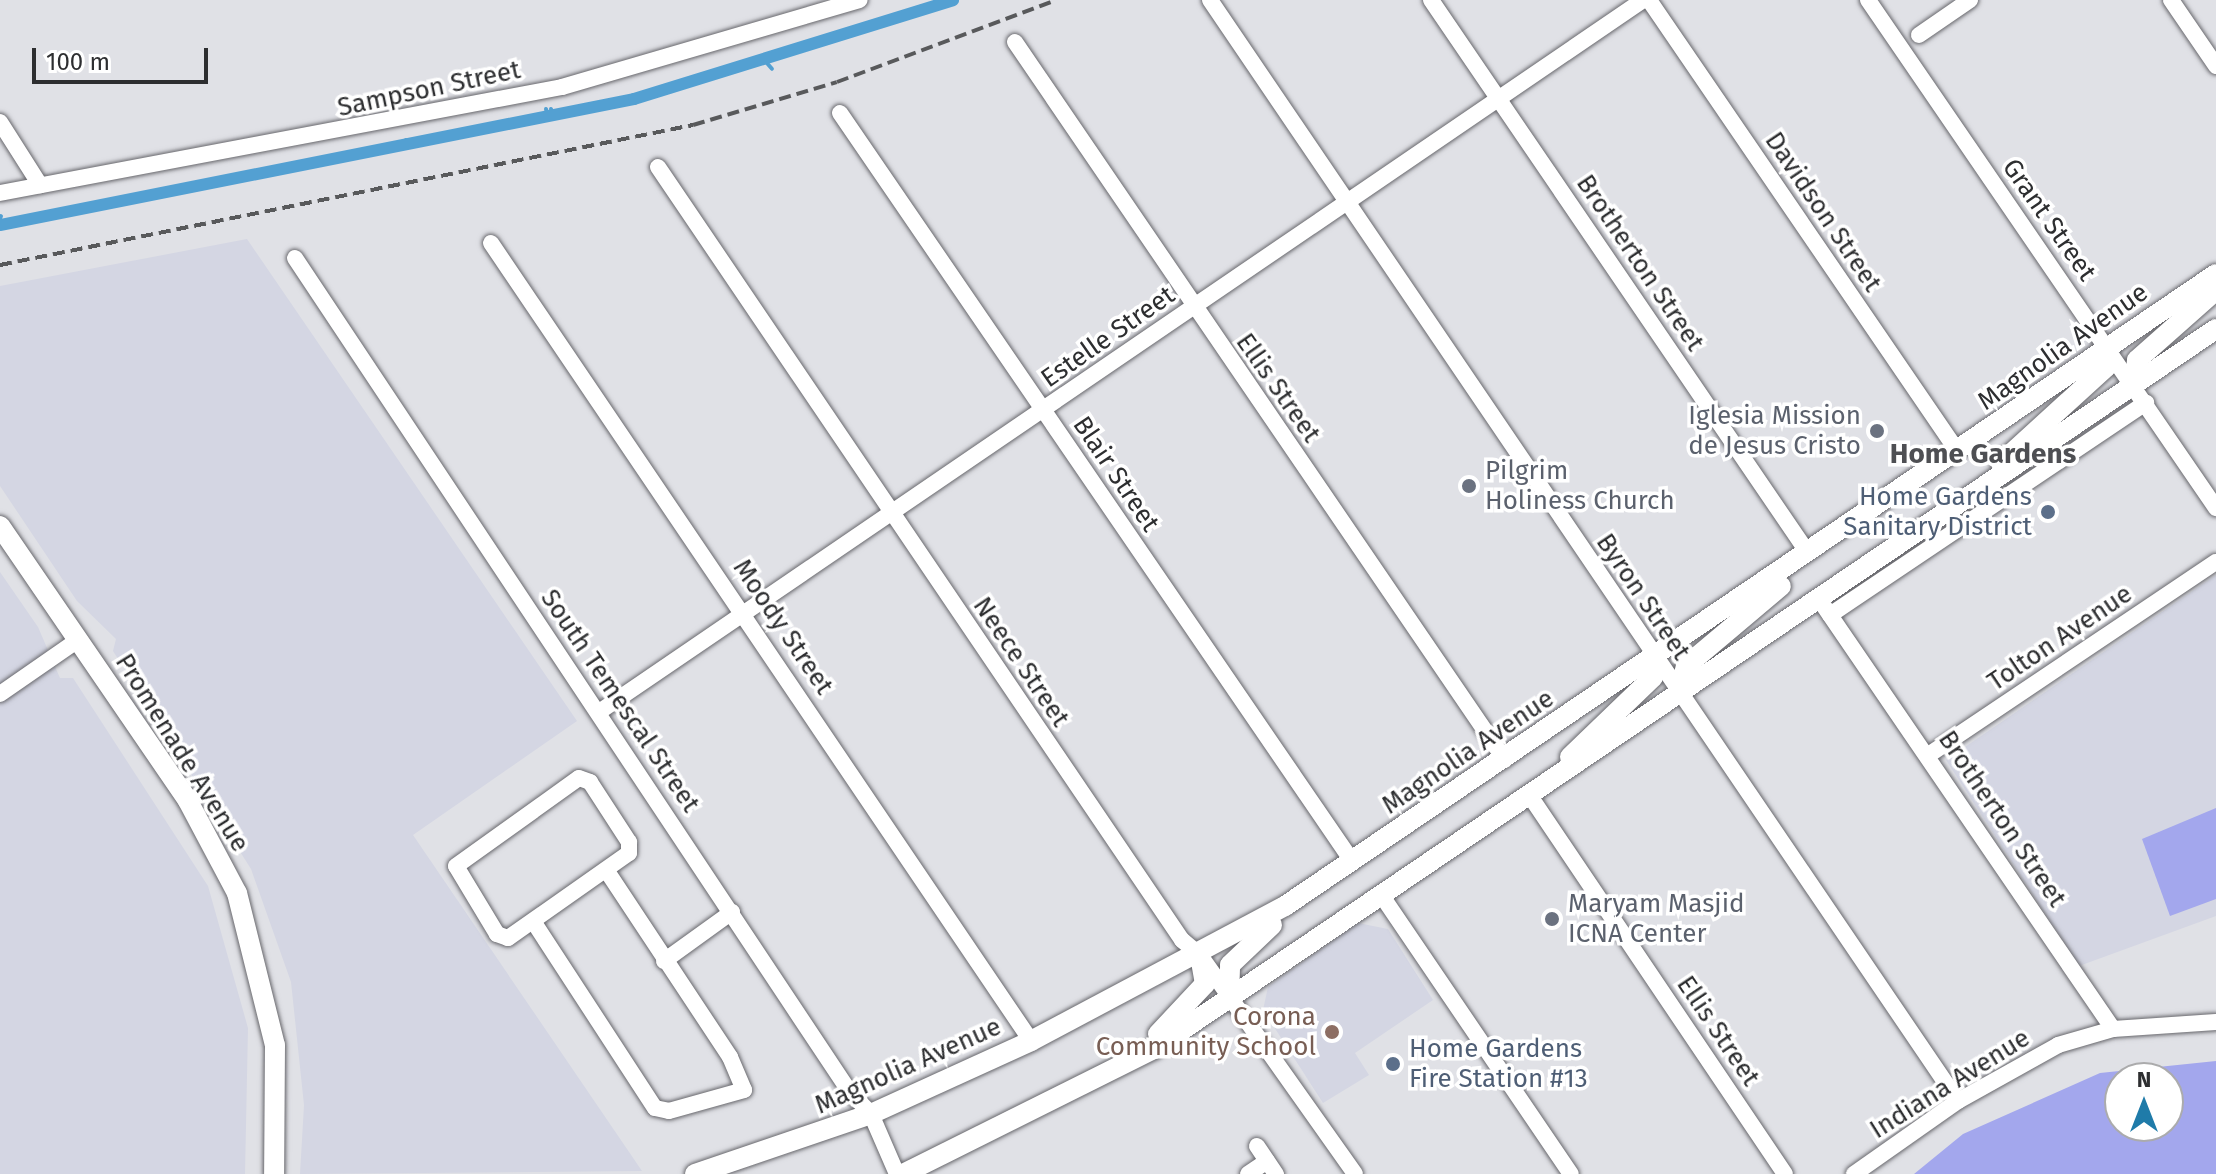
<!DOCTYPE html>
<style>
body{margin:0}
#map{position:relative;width:2216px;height:1174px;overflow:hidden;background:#e0e1e6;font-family:"Fira Sans",sans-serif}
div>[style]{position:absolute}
.built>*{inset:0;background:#d4d6e3}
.green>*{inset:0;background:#a3a7ed}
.stream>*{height:4px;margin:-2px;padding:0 2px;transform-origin:2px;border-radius:2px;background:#53a0d2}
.canal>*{height:12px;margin:-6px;padding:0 6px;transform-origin:6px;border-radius:6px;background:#53a0d2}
.roads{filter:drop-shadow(0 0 2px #67676c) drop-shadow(0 0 2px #67676c)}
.minor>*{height:16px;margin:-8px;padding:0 8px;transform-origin:8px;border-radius:8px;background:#fff}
.major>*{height:20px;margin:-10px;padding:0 10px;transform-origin:10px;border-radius:10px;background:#fff}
.rail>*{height:4px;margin-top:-2px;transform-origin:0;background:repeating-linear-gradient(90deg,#58595b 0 12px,transparent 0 18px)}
.dots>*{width:22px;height:22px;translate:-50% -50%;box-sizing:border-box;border:4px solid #fff;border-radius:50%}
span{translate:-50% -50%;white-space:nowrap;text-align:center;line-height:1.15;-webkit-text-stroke:7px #fff;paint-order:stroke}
.street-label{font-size:26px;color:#2d2e30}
.worship-label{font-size:26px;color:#5b616d}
.right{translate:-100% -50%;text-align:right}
.left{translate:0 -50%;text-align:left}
.service-label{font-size:26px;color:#4e5e75}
.education-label{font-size:26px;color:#785e54}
.neighbourhood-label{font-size:28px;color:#4e4f53;font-weight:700}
.north{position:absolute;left:2104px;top:1062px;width:80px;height:80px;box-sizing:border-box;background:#fff;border:2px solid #ababac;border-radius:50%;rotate:0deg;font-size:22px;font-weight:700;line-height:32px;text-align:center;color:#2d2e30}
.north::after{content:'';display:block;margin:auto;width:28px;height:36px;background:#1f7ba9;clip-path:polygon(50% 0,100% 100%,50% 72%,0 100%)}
.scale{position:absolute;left:32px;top:48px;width:176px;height:36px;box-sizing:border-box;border:4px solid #2d2e30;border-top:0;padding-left:10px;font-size:24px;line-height:28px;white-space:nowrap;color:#2d2e30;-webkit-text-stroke:6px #fff;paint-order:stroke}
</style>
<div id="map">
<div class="built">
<div style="clip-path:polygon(247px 239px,577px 721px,413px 835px,642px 1171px,300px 1174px,304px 1105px,291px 982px,251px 869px,113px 651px,116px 639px,77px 601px,0 486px,0 286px)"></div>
<div style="clip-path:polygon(0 572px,38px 627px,60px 678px,73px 678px,208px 886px,248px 1028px,245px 1174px,0 1174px)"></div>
<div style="clip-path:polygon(2216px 575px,2216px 916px,2079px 966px,1946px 760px)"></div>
<div style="clip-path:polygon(1358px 923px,1388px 929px,1433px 1000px,1355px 1053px,1369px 1075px,1323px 1103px,1263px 1010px,1268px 987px)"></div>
</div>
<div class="green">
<div style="clip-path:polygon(2216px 808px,2216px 899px,2170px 916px,2142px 839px)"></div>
<div style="clip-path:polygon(evenodd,2216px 1061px,2216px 1174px,1914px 1174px,1963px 1134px,2100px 1073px,2216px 1061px,2168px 1078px,2168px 1126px,2120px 1126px,2120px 1078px,2168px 1078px)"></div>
</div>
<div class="stream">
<div style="left:766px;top:62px;width:9px;rotate:49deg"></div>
<div style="left:546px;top:109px;width:8px;rotate:76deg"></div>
<div style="left:551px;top:109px;width:8px;rotate:76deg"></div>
<div style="left:406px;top:140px;width:7px;rotate:82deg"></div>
<div style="left:0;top:219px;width:3px;rotate:-72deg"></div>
</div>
<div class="canal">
<div style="left:0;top:225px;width:646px;rotate:-11.24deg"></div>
<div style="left:634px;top:99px;width:334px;rotate:-17.2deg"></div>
</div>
<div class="roads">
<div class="minor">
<div style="left:1210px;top:0;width:1331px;rotate:55.81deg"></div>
<div style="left:1431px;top:0;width:669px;rotate:55.72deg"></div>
<div style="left:1649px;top:0;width:548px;rotate:55.64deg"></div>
<div style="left:1868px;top:0;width:616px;rotate:55.59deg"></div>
<div style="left:2171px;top:0;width:80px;rotate:55.7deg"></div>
<div style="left:1919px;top:35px;width:62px;rotate:-34.5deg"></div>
<div style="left:1015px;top:42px;width:869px;rotate:55.69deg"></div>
<div style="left:840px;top:113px;width:906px;rotate:55.61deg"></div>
<div style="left:0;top:122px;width:75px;rotate:57.6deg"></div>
<div style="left:658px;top:167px;width:934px;rotate:55.87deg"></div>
<div style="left:1182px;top:940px;width:23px;rotate:40deg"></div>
<div style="left:1200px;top:955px;width:268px;rotate:54.7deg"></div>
<div style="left:0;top:193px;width:572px;rotate:-10.68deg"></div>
<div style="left:562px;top:87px;width:310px;rotate:-16.3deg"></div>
<div style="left:491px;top:243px;width:964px;rotate:55.91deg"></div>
<div style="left:295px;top:258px;width:1000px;rotate:56.37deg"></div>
<div style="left:849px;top:1091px;width:32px;rotate:46deg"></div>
<div style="left:871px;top:1114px;width:65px;rotate:66.6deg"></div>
<div style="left:1819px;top:599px;width:521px;rotate:55.64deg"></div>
<div style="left:1830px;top:615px;width:381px;rotate:-33.9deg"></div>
<div style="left:0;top:694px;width:95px;rotate:-34.7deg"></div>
<div style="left:599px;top:712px;width:1264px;rotate:-34.29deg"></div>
<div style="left:1930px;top:754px;width:344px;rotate:-33.9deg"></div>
<div style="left:579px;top:778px;width:12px;rotate:20deg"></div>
<div style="left:590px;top:782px;width:72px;rotate:57deg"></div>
<div style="left:629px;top:842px;width:11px;rotate:90deg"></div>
<div style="left:629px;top:853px;width:148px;rotate:144.9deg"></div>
<div style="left:508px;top:938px;width:12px;rotate:-160deg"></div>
<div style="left:497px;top:934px;width:79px;rotate:-121.1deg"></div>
<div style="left:456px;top:866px;width:151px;rotate:-35.6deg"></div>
<div style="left:1530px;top:796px;width:456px;rotate:56deg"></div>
<div style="left:1382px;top:896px;width:336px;rotate:55.8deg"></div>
<div style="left:533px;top:921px;width:223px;rotate:56.9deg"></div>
<div style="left:655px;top:1108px;width:14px;rotate:12deg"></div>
<div style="left:669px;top:1111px;width:78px;rotate:-15.6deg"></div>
<div style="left:744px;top:1090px;width:36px;rotate:-113deg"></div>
<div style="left:730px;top:1057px;width:224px;rotate:-123.5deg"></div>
<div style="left:664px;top:961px;width:84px;rotate:-35.8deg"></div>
<div style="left:1257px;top:1146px;width:34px;rotate:56deg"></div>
<div style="left:1248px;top:1174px;width:23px;rotate:-34deg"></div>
<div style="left:1854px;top:1174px;width:127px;rotate:-35.1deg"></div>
<div style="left:1958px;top:1101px;width:115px;rotate:-29.2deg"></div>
<div style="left:2058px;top:1045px;width:57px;rotate:-16.2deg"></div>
<div style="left:2113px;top:1029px;width:103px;rotate:-3.9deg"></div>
</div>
<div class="major">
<div style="left:2134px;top:385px;width:25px;rotate:-83deg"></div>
<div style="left:2137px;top:360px;width:106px;rotate:-41.5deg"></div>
<div style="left:2001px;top:463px;width:142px;rotate:-42.4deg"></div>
<div style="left:2106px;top:367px;width:20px;rotate:-84deg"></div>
<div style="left:0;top:526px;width:333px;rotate:55.6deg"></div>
<div style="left:188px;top:801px;width:104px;rotate:62deg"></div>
<div style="left:237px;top:893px;width:157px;rotate:76deg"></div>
<div style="left:275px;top:1045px;width:129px;rotate:90.4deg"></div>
<div style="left:1679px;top:694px;width:29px;rotate:-76deg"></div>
<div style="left:1686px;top:666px;width:124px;rotate:-40.1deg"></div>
<div style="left:1570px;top:757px;width:115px;rotate:-43.9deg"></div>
<div style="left:1653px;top:677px;width:19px;rotate:-81deg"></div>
<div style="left:1229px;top:997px;width:32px;rotate:-88deg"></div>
<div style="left:1230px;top:965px;width:58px;rotate:-43.6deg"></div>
<div style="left:1158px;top:1034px;width:69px;rotate:-46.8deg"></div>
<div style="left:1205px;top:984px;width:29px;rotate:-100deg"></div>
<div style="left:695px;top:1174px;width:186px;rotate:-18.8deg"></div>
<div style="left:871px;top:1114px;width:176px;rotate:-24.5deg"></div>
<div style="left:1031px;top:1041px;width:288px;rotate:-28deg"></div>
<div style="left:1285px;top:906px;width:1125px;rotate:-34.17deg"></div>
<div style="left:903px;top:1174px;width:280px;rotate:-26.5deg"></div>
<div style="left:1154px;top:1049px;width:1283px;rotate:-34.14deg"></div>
</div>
</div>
<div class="rail">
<div style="left:0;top:265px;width:707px;rotate:-11.42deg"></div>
<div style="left:693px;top:125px;width:150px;rotate:-16.6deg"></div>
<div style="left:837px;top:82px;width:234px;rotate:-20.5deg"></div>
</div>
<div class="dots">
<div style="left:1877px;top:431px;background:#6b7280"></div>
<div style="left:1469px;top:486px;background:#6b7280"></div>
<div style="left:2048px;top:512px;background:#5c6f8a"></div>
<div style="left:1552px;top:919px;background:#6b7280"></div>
<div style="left:1332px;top:1032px;background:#8d6e63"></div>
<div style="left:1393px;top:1064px;background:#5c6f8a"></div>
</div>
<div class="street-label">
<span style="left:429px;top:89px;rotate:-12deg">Sampson Street</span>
<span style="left:1823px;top:212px;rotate:56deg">Davidson Street</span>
<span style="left:2049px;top:220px;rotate:55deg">Grant Street</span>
<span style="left:1640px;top:263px;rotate:56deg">Brotherton Street</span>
<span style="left:1108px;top:337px;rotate:-35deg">Estelle Street</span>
<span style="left:2063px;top:347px;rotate:-35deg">Magnolia Avenue</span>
<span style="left:1278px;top:388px;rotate:55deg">Ellis Street</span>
<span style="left:1116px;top:474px;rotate:56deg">Blair Street</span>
<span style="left:1643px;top:597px;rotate:56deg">Byron Street</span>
<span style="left:783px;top:627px;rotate:56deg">Moody Street</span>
<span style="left:2060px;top:638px;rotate:-34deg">Tolton Avenue</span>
<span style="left:1021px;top:662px;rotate:56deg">Neece Street</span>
<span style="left:620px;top:701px;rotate:56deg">South Temescal Street</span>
<span style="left:1468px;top:752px;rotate:-34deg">Magnolia Avenue</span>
<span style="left:182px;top:753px;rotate:58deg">Promenade Avenue</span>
<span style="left:2002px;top:819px;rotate:56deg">Brotherton Street</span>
<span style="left:1718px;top:1031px;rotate:56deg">Ellis Street</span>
<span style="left:908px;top:1066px;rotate:-24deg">Magnolia Avenue</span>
<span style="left:1950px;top:1084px;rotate:-32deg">Indiana Avenue</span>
</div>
<div class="worship-label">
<span class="right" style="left:1861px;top:431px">Iglesia Mission<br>de Jesus Cristo</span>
<span class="left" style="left:1485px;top:486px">Pilgrim<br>Holiness Church</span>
<span class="left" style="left:1568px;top:919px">Maryam Masjid<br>ICNA Center</span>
</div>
<div class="service-label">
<span class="right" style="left:2032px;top:512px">Home Gardens<br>Sanitary District</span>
<span class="left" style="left:1409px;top:1064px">Home Gardens<br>Fire Station #13</span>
</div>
<div class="education-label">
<span class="right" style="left:1316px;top:1032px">Corona<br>Community School</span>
</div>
<div class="neighbourhood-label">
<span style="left:1983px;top:454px">Home Gardens</span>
</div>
<div class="north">N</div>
<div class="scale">100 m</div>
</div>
